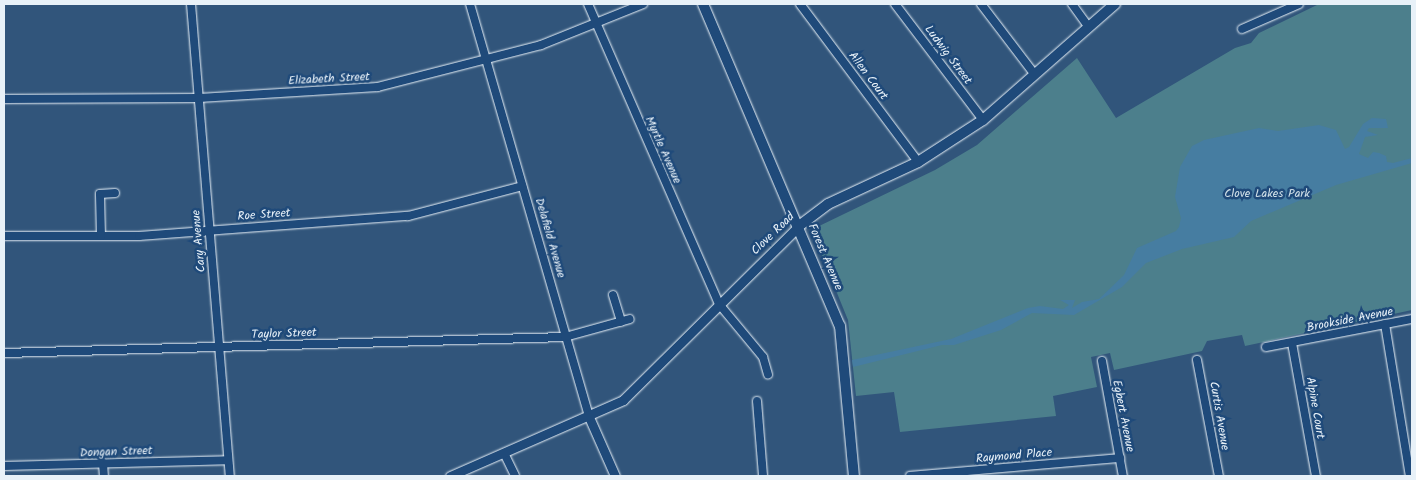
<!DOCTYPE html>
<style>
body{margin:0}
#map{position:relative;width:1416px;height:480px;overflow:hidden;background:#31557b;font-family:Kalam,sans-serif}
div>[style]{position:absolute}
.green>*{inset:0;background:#4c7f8c}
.water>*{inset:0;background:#467da1}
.roads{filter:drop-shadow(0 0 1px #e8f1f8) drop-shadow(0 0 1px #e8f1f8)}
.minor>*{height:8px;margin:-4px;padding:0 4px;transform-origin:4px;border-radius:4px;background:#1f4a7a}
.tertiary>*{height:9px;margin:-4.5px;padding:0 4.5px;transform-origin:4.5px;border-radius:4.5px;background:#1f4a7a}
.secondary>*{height:10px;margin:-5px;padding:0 5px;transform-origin:5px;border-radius:5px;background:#1f4a7a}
span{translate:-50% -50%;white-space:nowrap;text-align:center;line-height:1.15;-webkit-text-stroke:5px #1f4a7a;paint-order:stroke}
.street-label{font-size:12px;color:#e8f1f8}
.park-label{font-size:12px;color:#d1e0e8}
.frame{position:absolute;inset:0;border:5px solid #e8f1f8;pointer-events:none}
</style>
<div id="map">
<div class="green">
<div style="clip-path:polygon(1319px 4px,1412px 4px,1412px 310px,1245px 346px,1242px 335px,1207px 341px,1202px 351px,1114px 370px,1110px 353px,1091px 357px,1097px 387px,1053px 396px,1056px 416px,900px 432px,894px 392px,856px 396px,848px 320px,813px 234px,815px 228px,935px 170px,977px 145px,1077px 58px,1116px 118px,1235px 48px,1251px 43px,1259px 33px)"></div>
</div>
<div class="water">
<div style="clip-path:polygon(1372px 118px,1386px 119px,1388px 128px,1369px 128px,1367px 131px,1378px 135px,1365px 137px,1359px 154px,1368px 158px,1373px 152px,1379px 153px,1386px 156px,1387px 162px,1393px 163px,1412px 158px,1412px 163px,1336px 185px,1251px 221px,1234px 237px,1182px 249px,1146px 263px,1122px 287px,1074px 315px,1032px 313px,1001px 330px,954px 345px,942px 345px,853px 367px,852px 360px,951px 339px,1028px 308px,1040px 306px,1063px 309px,1069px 305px,1060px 300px,1075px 300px,1072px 308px,1082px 302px,1099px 299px,1124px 275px,1137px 248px,1176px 231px,1179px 227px,1181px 218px,1175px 197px,1180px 167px,1192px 146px,1204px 140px,1259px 128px,1278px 131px,1319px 125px,1336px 130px,1345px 149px,1349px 147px,1363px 124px)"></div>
</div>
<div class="roads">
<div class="minor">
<div style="left:191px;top:4px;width:474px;rotate:85.3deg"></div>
<div style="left:470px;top:4px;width:430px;rotate:73.9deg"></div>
<div style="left:588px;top:4px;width:327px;rotate:66.4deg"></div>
<div style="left:719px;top:304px;width:69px;rotate:50.3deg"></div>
<div style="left:763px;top:357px;width:18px;rotate:74deg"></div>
<div style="left:800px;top:4px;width:197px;rotate:53.2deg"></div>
<div style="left:895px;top:4px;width:146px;rotate:52.8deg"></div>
<div style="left:981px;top:4px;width:89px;rotate:52.7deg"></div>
<div style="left:1072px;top:4px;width:27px;rotate:54deg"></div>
<div style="left:1242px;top:29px;width:62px;rotate:-23.7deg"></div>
<div style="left:4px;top:99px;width:195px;rotate:-0.3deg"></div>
<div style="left:199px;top:98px;width:179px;rotate:-3.5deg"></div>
<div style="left:378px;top:87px;width:168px;rotate:-14.4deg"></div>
<div style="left:541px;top:45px;width:110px;rotate:-21.9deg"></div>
<div style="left:4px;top:236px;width:135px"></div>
<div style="left:139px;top:236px;width:270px;rotate:-4.3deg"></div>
<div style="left:408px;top:216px;width:118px;rotate:-14.7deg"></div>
<div style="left:101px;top:236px;width:42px;rotate:-91.4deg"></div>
<div style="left:100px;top:194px;width:15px;rotate:-4deg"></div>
<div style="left:613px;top:295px;width:28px;rotate:73deg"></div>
<div style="left:1385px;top:324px;width:154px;rotate:80.7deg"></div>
<div style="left:1292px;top:343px;width:135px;rotate:79.8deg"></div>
<div style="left:1266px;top:347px;width:149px;rotate:-10.9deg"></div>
<div style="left:4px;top:353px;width:561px;rotate:-1.63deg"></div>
<div style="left:565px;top:337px;width:67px;rotate:-15.5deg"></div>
<div style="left:1197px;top:360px;width:118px;rotate:79.3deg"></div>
<div style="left:1102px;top:361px;width:117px;rotate:79.7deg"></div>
<div style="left:757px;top:401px;width:75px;rotate:85.4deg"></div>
<div style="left:504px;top:453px;width:25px;rotate:64deg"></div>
<div style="left:103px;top:463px;width:13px;rotate:86deg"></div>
<div style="left:4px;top:466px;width:224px;rotate:-1.5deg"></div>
<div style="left:910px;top:476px;width:211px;rotate:-4.9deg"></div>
</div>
<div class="tertiary">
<div style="left:589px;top:417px;width:64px;rotate:66.2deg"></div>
<div style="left:450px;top:476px;width:189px;rotate:-23.7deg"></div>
<div style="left:623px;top:400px;width:247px;rotate:-44.7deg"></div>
</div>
<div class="secondary">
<div style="left:703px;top:4px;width:350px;rotate:67deg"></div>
<div style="left:840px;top:326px;width:151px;rotate:84.7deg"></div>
<div style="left:799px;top:226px;width:36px;rotate:-37deg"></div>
<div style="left:828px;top:204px;width:99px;rotate:-25deg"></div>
<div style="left:918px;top:162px;width:77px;rotate:-32.9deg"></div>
<div style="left:983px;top:120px;width:176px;rotate:-41.3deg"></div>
</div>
</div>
<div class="street-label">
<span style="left:948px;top:55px;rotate:53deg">Ludwig Street</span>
<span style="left:868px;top:76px;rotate:53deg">Allen Court</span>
<span style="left:329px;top:79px;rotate:-3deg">Elizabeth Street</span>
<span style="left:663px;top:150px;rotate:66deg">Myrtle Avenue</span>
<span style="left:264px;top:215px;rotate:-4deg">Roe Street</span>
<span style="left:773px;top:234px;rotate:-44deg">Clove Road</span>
<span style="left:550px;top:238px;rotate:74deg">Delafield Avenue</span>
<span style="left:199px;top:241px;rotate:-95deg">Cary Avenue</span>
<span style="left:825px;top:257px;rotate:67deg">Forest Avenue</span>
<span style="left:1350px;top:320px;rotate:-11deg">Brookside Avenue</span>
<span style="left:284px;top:334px;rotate:-2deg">Taylor Street</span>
<span style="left:1315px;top:408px;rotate:80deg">Alpine Court</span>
<span style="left:1123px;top:416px;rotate:79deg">Egbert Avenue</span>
<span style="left:1219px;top:416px;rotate:80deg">Curtis Avenue</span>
<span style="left:116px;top:452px;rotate:-2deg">Dongan Street</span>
<span style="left:1014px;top:456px;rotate:-5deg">Raymond Place</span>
</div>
<div class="park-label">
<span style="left:1267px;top:194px">Clove Lakes Park</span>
</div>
<div class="frame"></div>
</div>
